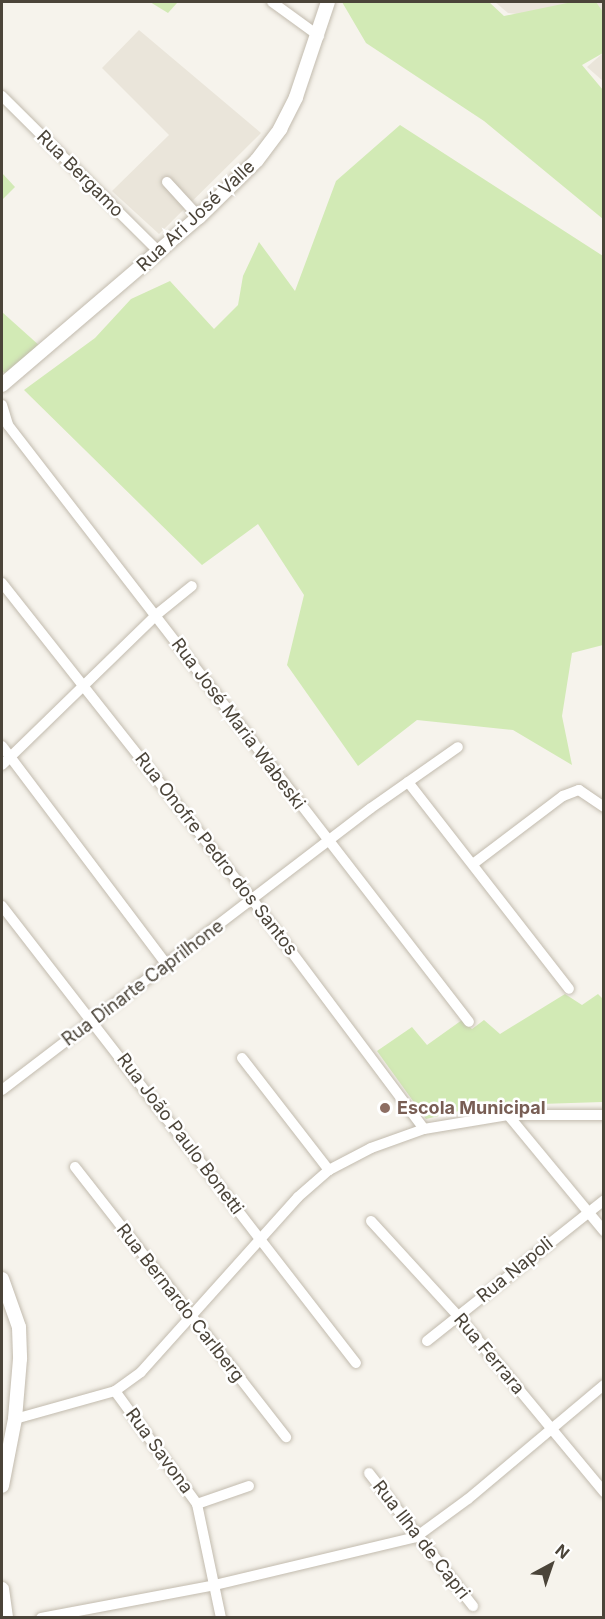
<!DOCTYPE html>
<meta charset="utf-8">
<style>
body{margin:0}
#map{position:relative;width:605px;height:1619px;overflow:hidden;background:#f6f3ec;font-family:Inter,sans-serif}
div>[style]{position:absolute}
.residential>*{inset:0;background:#eae5da}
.green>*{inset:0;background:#d2eab5}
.roads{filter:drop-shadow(0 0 2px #c2bbae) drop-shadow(0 0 2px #c2bbae)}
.minor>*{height:10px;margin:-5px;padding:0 5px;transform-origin:5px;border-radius:5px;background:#fff}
.tertiary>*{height:14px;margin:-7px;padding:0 7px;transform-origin:7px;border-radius:7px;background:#fff}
.dots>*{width:16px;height:16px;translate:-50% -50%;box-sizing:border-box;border:3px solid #fff;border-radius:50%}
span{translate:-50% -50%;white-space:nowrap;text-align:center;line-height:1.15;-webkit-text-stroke:5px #fff;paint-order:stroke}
.street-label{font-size:18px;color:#4b4439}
.education-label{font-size:18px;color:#785e54;font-weight:700}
.left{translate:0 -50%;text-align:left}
.frame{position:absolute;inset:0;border:3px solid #4b4439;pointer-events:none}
.north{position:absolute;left:521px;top:1535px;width:60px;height:60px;-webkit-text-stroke:4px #fff;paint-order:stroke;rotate:40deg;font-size:16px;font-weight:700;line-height:24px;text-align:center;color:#4b4439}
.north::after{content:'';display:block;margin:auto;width:21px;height:27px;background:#4b4439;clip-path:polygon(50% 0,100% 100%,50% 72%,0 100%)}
</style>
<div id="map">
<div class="residential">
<div style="clip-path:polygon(495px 2px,603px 2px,603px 23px,508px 13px)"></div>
<div style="clip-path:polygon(139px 30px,261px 133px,159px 234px,112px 191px,169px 135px,102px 68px)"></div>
<div style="clip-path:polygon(603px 53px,603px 81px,587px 67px)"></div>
</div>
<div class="green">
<div style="clip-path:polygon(150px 2px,176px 2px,177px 3px,168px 13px)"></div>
<div style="clip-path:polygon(342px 2px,489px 2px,504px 16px,572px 2px,596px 2px,603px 12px,603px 53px,582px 65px,603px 90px,603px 219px,484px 121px,366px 43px)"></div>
<div style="clip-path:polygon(400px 125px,603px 256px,603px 645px,572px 653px,562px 716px,572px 765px,513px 730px,417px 720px,358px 766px,287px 665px,304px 595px,258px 524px,202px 565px,24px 390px,95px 338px,131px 299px,170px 281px,214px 329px,238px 305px,243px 276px,259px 242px,295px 291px,336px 181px)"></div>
<div style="clip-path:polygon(2px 173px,15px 187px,2px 200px)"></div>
<div style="clip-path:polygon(2px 312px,41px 347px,9px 377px,2px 371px)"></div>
<div style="clip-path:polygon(565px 994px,582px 1005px,598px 994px,604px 1000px,603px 1102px,480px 1106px,426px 1119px,377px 1051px,412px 1027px,427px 1045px,462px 1020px,472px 1029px,484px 1020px,500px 1034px)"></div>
</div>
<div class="roads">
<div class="minor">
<div style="left:272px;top:2px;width:58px;rotate:35.9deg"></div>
<div style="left:2px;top:96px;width:221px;rotate:44.8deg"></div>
<div style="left:167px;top:182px;width:47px;rotate:47.6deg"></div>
<div style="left:2px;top:405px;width:21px;rotate:73deg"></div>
<div style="left:8px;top:425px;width:754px;rotate:52.32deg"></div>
<div style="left:2px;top:583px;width:403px;rotate:51.7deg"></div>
<div style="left:252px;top:899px;width:287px;rotate:53.2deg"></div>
<div style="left:2px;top:746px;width:276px;rotate:53deg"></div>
<div style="left:2px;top:765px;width:215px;rotate:-44.2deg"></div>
<div style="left:156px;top:615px;width:46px;rotate:-38.9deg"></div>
<div style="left:408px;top:782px;width:262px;rotate:52.1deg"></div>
<div style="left:473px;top:864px;width:113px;rotate:-37.1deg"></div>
<div style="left:563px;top:796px;width:17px;rotate:-21deg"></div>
<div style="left:579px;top:790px;width:30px;rotate:34deg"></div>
<div style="left:2px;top:906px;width:578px;rotate:52.24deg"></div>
<div style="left:242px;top:1058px;width:142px;rotate:52.2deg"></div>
<div style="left:2px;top:1090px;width:464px;rotate:-37.4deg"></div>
<div style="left:371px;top:808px;width:106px;rotate:-35deg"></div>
<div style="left:508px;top:1115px;width:151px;rotate:50.4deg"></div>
<div style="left:75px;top:1167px;width:343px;rotate:52deg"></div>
<div style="left:371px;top:1221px;width:129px;rotate:47.5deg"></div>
<div style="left:458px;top:1316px;width:229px;rotate:50.3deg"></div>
<div style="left:427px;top:1341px;width:226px;rotate:-38.5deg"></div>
<div style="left:115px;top:1391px;width:140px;rotate:54deg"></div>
<div style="left:197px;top:1504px;width:116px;rotate:78.1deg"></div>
<div style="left:15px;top:1419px;width:104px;rotate:-15.6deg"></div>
<div style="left:115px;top:1391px;width:32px;rotate:-36deg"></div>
<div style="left:141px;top:1372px;width:235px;rotate:-48.1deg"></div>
<div style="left:298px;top:1197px;width:41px;rotate:-41.1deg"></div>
<div style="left:329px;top:1170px;width:47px;rotate:-27.6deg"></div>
<div style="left:371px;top:1148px;width:56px;rotate:-19.7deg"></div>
<div style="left:424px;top:1129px;width:85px;rotate:-9.5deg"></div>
<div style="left:508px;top:1115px;width:96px"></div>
<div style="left:369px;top:1473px;width:169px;rotate:52deg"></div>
<div style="left:197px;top:1504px;width:55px;rotate:-19.1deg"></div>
<div style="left:41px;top:1618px;width:177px;rotate:-10.7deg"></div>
<div style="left:215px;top:1585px;width:207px;rotate:-13.4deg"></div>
<div style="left:416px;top:1537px;width:64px;rotate:-36.2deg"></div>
<div style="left:468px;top:1499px;width:177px;rotate:-40deg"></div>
</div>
<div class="tertiary">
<div style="left:2px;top:385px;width:259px;rotate:-40.5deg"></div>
<div style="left:199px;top:217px;width:81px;rotate:-44.5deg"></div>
<div style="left:257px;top:160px;width:39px;rotate:-53deg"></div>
<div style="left:280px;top:129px;width:36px;rotate:-63deg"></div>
<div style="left:296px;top:97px;width:100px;rotate:-71.4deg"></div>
<div style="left:2px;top:1279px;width:51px;rotate:70.5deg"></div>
<div style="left:19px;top:1327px;width:32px;rotate:88deg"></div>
<div style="left:20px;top:1359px;width:60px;rotate:94.8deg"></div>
<div style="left:15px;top:1419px;width:68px;rotate:101deg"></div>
<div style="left:2px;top:1589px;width:29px;rotate:82deg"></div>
</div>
</div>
<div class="dots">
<div style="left:385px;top:1108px;background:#8d6e63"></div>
</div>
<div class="street-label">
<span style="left:80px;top:174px;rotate:45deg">Rua Bergamo</span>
<span style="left:196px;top:216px;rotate:-43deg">Rua Ari José Valle</span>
<span style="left:238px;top:724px;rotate:53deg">Rua José Maria Wabeski</span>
<span style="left:216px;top:854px;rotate:52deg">Rua Onofre Pedro dos Santos</span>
<span style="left:143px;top:983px;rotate:-37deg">Rua Dinarte Caprilhone</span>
<span style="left:180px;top:1134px;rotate:53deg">Rua João Paulo Bonetti</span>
<span style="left:515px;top:1270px;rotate:-39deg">Rua Napoli</span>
<span style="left:180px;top:1303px;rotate:52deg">Rua Bernardo Carlberg</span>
<span style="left:489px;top:1354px;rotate:50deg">Rua Ferrara</span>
<span style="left:159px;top:1451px;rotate:54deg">Rua Savona</span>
<span style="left:421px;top:1540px;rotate:52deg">Rua Ilha de Capri</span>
</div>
<div class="education-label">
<span class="left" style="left:397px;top:1108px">Escola Municipal</span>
</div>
<div class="frame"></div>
<div class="north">N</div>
</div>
